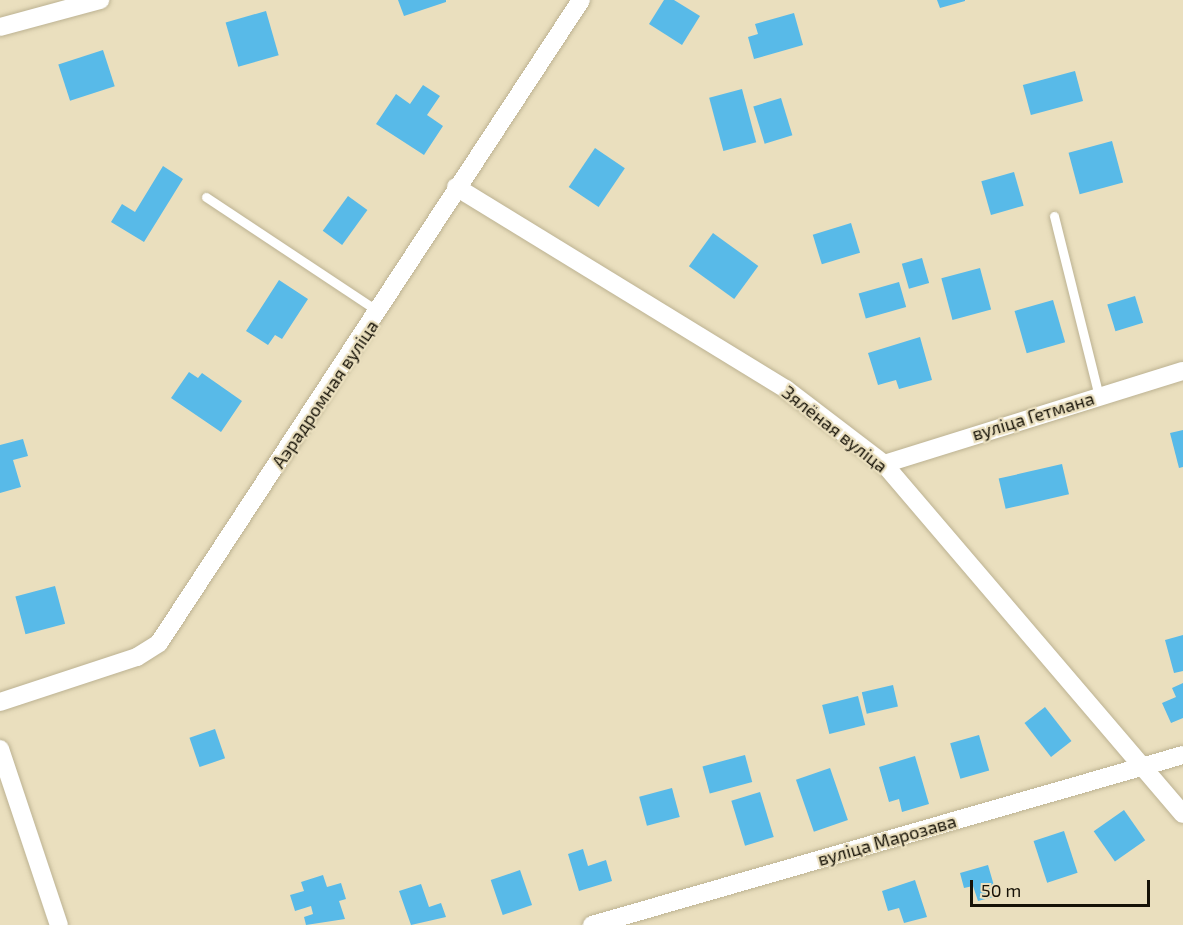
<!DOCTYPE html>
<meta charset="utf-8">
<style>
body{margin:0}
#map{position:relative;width:1183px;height:925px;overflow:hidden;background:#eadfbe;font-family:"Exo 2",sans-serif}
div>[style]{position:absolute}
.building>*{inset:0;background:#58bae8;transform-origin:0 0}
.roads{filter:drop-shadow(0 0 2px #bcb292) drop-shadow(0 0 2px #bcb292)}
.service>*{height:9px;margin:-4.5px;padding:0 4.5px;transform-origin:4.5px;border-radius:4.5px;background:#fff}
.minor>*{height:18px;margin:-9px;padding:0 9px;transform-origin:9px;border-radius:9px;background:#fff}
span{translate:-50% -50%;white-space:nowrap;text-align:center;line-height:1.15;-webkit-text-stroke:4.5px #eadfbe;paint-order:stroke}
.street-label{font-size:18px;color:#161207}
.scale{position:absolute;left:970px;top:880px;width:180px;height:27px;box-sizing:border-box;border:3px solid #161207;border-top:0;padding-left:8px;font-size:18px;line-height:21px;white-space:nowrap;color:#161207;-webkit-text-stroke:4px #eadfbe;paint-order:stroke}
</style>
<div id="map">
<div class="building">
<div style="clip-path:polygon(398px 0,446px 0,446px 2px,404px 16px)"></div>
<div style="clip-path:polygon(664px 0,674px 0,700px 16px,682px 45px,649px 24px)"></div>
<div style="clip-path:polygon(937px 0,965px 0,965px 1px,940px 8px)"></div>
<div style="left:266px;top:11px;width:46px;height:42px;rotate:74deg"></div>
<div style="clip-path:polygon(794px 13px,803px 45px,754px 59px,748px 37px,758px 34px,755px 24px)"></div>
<div style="left:103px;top:50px;width:38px;height:47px;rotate:72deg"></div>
<div style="left:1075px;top:71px;width:31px;height:54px;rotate:75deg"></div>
<div style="clip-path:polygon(423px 85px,440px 96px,427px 115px,443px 126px,424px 155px,376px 124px,396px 94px,410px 104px)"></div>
<div style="left:742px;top:89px;width:55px;height:34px;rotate:75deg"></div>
<div style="left:781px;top:98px;width:39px;height:29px;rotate:73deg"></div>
<div style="left:1112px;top:141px;width:43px;height:45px;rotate:75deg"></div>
<div style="left:595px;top:148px;width:36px;height:47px;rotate:34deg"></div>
<div style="clip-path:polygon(163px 166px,183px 179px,144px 242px,111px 222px,122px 204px,135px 212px)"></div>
<div style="left:1014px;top:172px;width:35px;height:34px;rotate:74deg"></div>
<div style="left:348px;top:196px;width:24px;height:43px;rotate:36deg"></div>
<div style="left:851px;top:223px;width:31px;height:40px;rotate:73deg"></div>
<div style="left:713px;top:233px;width:56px;height:41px;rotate:36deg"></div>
<div style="left:922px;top:258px;width:26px;height:21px;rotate:74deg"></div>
<div style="left:980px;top:268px;width:43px;height:40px;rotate:75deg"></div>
<div style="clip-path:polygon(279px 280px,308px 299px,282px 339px,275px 335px,268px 345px,246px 331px)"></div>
<div style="left:899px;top:282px;width:26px;height:42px;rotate:74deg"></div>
<div style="left:1135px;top:296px;width:28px;height:29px;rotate:73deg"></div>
<div style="left:1053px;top:300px;width:44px;height:40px;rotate:74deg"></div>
<div style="clip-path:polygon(920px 337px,932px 380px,899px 389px,896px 380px,878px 385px,868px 353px)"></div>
<div style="clip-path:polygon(189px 372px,198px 378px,202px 373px,242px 401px,221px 432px,171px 398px)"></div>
<div style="clip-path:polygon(1183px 430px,1183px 467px,1179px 468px,1170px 433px)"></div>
<div style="clip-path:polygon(23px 439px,28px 456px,13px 460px,21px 487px,0 493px,0 445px)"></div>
<div style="left:1062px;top:464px;width:31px;height:65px;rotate:77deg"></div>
<div style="left:55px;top:586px;width:39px;height:41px;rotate:75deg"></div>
<div style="clip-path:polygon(1183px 635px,1183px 671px,1174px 673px,1165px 640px)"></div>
<div style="clip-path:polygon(1183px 683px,1183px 718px,1171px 723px,1162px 703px,1176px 697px,1172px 688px)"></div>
<div style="left:893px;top:685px;width:22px;height:32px;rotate:77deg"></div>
<div style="left:858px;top:696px;width:30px;height:37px;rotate:76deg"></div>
<div style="left:1045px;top:707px;width:43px;height:26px;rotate:52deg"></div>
<div style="left:215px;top:729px;width:31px;height:27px;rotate:71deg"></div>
<div style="left:979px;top:735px;width:37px;height:30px;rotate:74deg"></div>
<div style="left:745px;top:755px;width:28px;height:44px;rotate:75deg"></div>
<div style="clip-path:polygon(915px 756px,929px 804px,902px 812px,899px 799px,889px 802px,879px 767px)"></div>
<div style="left:830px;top:768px;width:55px;height:36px;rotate:71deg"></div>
<div style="left:672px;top:788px;width:30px;height:34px;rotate:75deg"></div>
<div style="left:760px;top:792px;width:47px;height:30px;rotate:73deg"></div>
<div style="left:1124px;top:810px;width:37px;height:37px;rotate:55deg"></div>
<div style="left:1064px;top:831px;width:44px;height:32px;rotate:72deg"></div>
<div style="clip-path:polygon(583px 849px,588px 866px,606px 860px,612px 881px,579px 891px,568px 854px)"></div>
<div style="clip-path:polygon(988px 865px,997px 896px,978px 901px,973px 886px,964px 888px,960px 873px)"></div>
<div style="left:520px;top:870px;width:37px;height:31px;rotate:71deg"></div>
<div style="clip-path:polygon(323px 875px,327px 887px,341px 883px,346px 899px,339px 901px,345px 919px,306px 925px,304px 917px,313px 914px,311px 906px,295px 911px,290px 895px,304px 891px,301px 882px)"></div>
<div style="clip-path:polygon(915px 880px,927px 917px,904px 923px,899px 908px,888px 911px,882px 891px)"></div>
<div style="clip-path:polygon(421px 884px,429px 907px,441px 903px,446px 917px,411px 925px,399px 891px)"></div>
</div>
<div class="roads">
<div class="service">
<div style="left:206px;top:197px;width:208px;rotate:33.6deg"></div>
<div style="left:1054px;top:216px;width:186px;rotate:76deg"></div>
</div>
<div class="minor">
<div style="left:0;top:27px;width:104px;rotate:-15.1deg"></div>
<div style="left:456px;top:187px;width:387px;rotate:31.5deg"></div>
<div style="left:786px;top:389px;width:123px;rotate:37.4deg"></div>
<div style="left:884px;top:464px;width:460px;rotate:49.5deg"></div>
<div style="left:884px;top:464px;width:313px;rotate:-17.3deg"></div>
<div style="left:0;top:702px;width:144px;rotate:-18.2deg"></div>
<div style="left:137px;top:657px;width:26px;rotate:-32deg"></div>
<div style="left:159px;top:643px;width:769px;rotate:-56.72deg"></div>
<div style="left:0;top:749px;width:186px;rotate:71.5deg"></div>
<div style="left:592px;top:925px;width:615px;rotate:-16.05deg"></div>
</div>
</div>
<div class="street-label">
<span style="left:325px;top:394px;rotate:-56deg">Аэрадромная вуліца</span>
<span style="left:1033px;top:416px;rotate:-17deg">вуліца Гетмана</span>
<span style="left:835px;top:429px;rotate:38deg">Зялёная вуліца</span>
<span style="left:887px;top:840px;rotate:-16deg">вуліца Марозава</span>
</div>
<div class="scale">50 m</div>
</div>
